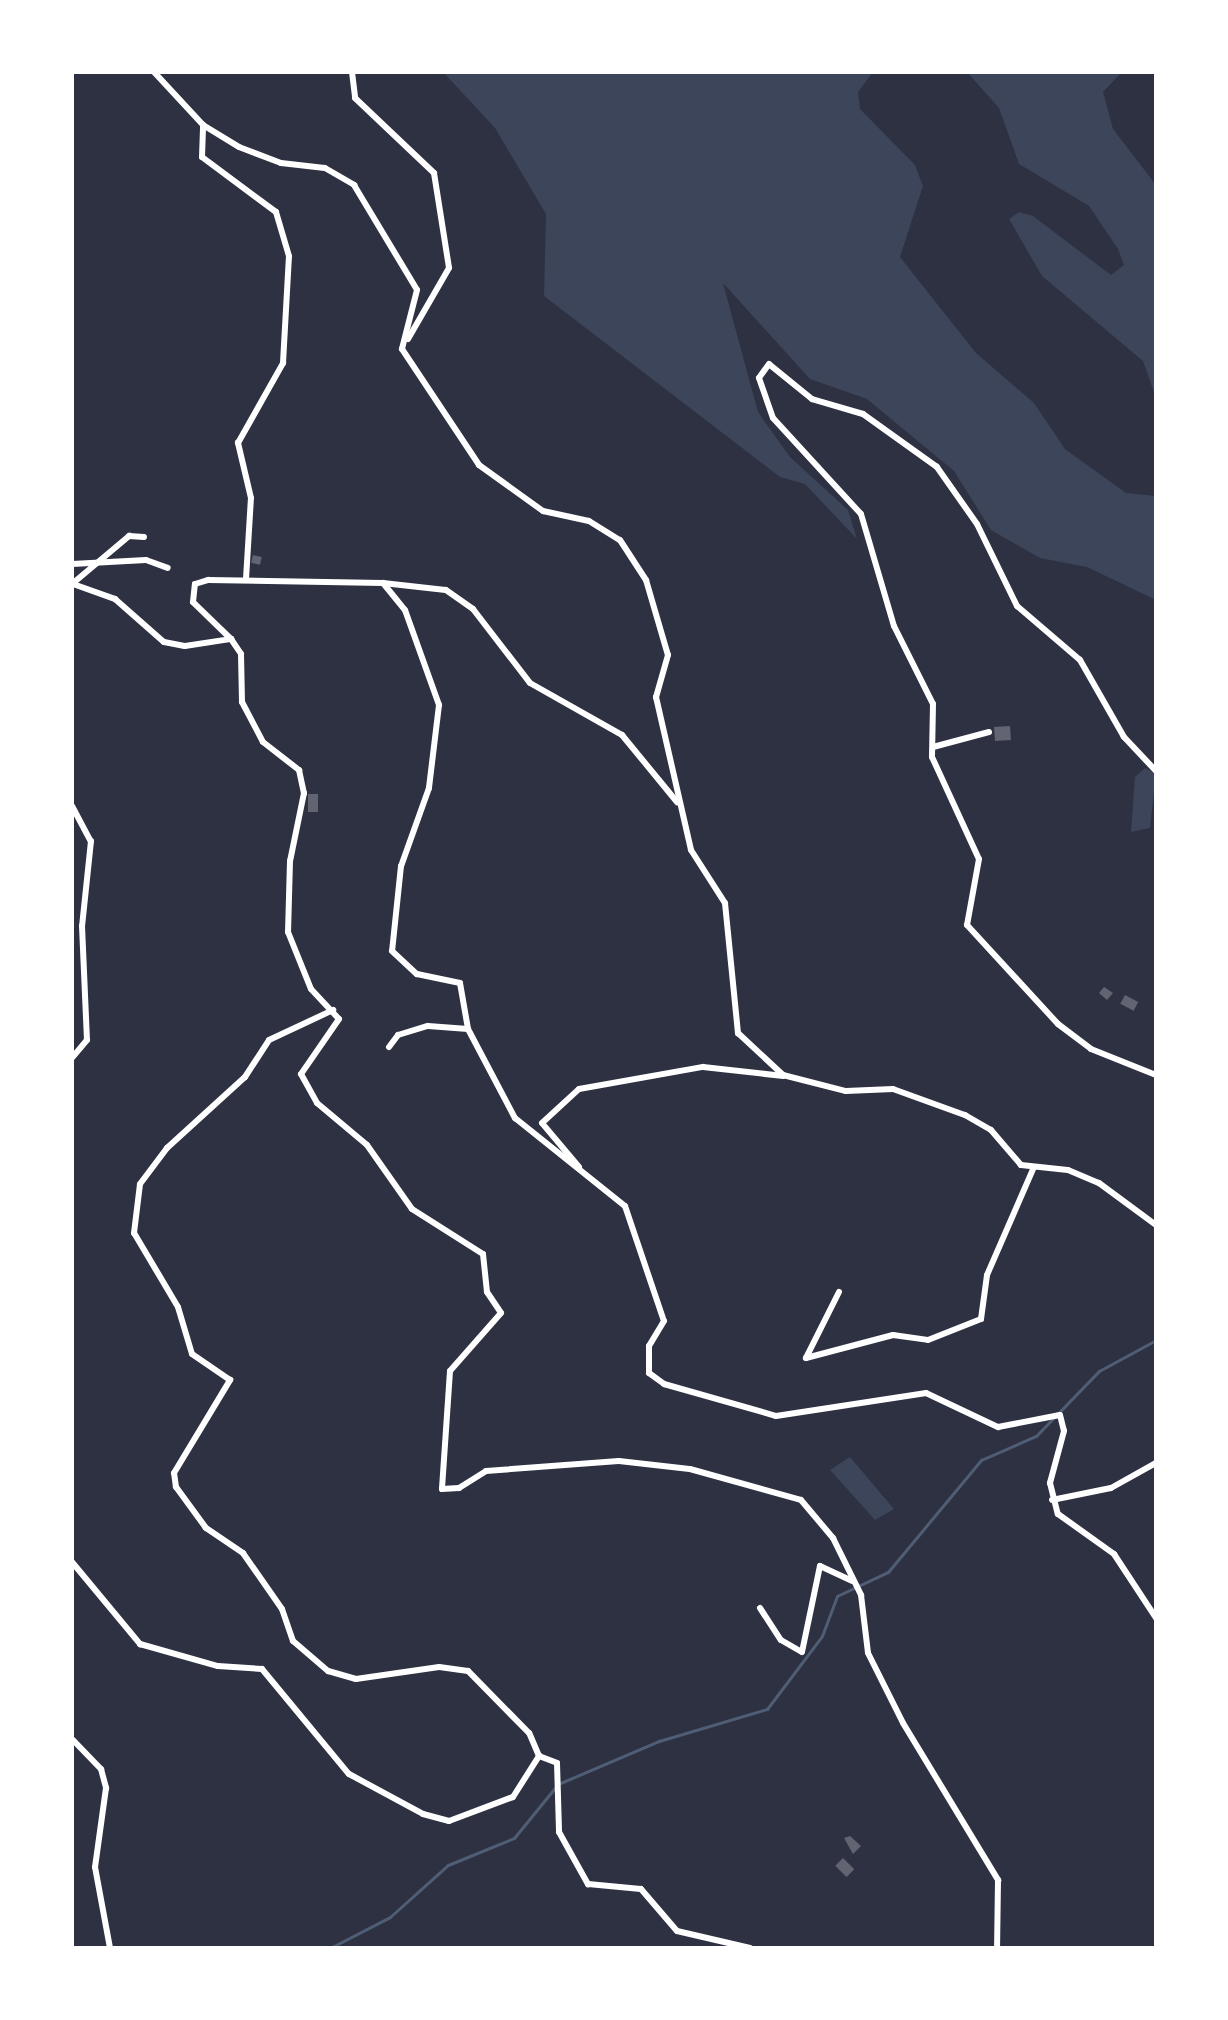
<!DOCTYPE html>
<style>
body{margin:0}
#map{position:relative;width:1228px;height:2020px;overflow:hidden;background:#2d3142;font-family:"PT Sans Narrow",sans-serif}
div>[style]{position:absolute}
.green>*{inset:0;background:#3c4559}
.stream>*{height:3px;margin:-1.5px;padding:0 1.5px;transform-origin:1.5px;border-radius:1.5px;background:#4f5d75}
.building>*{inset:0;background:#626471;transform-origin:0 0}
.minor>*{height:6px;margin:-3px;padding:0 3px;transform-origin:3px;border-radius:3px;background:#fff}
span{translate:-50% -50%;white-space:nowrap;text-align:center;line-height:1.15;-webkit-text-stroke:8px #fff;paint-order:stroke}
.frame{position:absolute;inset:0;border:74px solid #fff;pointer-events:none}
</style>
<div id="map">
<div class="green">
<div style="clip-path:polygon(443px 72px,873px 72px,858px 92px,860px 109px,915px 165px,923px 186px,900px 257px,976px 353px,1034px 403px,1065px 449px,1126px 493px,1156px 496px,1156px 600px,1087px 567px,1040px 558px,991px 530px,954px 471px,867px 399px,810px 379px,723px 283px,758px 412px,790px 457px,848px 510px,857px 539px,805px 484px,780px 477px,544px 296px,546px 214px,495px 128px)"></div>
<div style="clip-path:polygon(967px 72px,1122px 72px,1103px 92px,1113px 129px,1156px 185px,1156px 398px,1143px 361px,1042px 276px,1009px 219px,1019px 212px,1033px 216px,1111px 275px,1124px 265px,1118px 249px,1089px 206px,1019px 164px,999px 108px)"></div>
<div style="clip-path:polygon(1145px 768px,1156px 774px,1150px 828px,1131px 832px,1135px 777px)"></div>
<div style="clip-path:polygon(850px 1457px,894px 1509px,875px 1520px,830px 1470px)"></div>
</div>
<div class="stream">
<div style="left:330px;top:1948px;width:68px;rotate:-27.3deg"></div>
<div style="left:390px;top:1917px;width:78px;rotate:-41.9deg"></div>
<div style="left:448px;top:1865px;width:71px;rotate:-22.2deg"></div>
<div style="left:514px;top:1838px;width:70px;rotate:-50.8deg"></div>
<div style="left:558px;top:1784px;width:110px;rotate:-23.1deg"></div>
<div style="left:659px;top:1741px;width:113px;rotate:-16.5deg"></div>
<div style="left:767px;top:1709px;width:91px;rotate:-53deg"></div>
<div style="left:822px;top:1636px;width:43px;rotate:-69.4deg"></div>
<div style="left:837px;top:1596px;width:56px;rotate:-25.2deg"></div>
<div style="left:888px;top:1572px;width:146px;rotate:-50.3deg"></div>
<div style="left:981px;top:1460px;width:60px;rotate:-23.6deg"></div>
<div style="left:1036px;top:1436px;width:91px;rotate:-45.9deg"></div>
<div style="left:1099px;top:1371px;width:65px;rotate:-28.5deg"></div>
</div>
<div class="building">
<div style="left:253px;top:555px;width:9px;height:8px;rotate:13deg"></div>
<div style="left:1010px;top:726px;width:14px;height:16px;rotate:86deg"></div>
<div style="left:308px;top:794px;width:10px;height:18px"></div>
<div style="clip-path:polygon(1104px 987px,1113px 993px,1107px 1000px,1099px 993px)"></div>
<div style="left:1125px;top:995px;width:15px;height:10px;rotate:28deg"></div>
<div style="clip-path:polygon(850px 1836px,861px 1846px,853px 1854px,844px 1838px)"></div>
<div style="left:843px;top:1858px;width:16px;height:11px;rotate:45deg"></div>
</div>
<div class="minor">
<div style="left:154px;top:72px;width:72px;rotate:47.2deg"></div>
<div style="left:352px;top:72px;width:26px;rotate:83deg"></div>
<div style="left:355px;top:98px;width:109px;rotate:43.5deg"></div>
<div style="left:434px;top:173px;width:96px;rotate:81deg"></div>
<div style="left:449px;top:268px;width:82px;rotate:120deg"></div>
<div style="left:72px;top:564px;width:74px;rotate:-3.1deg"></div>
<div style="left:146px;top:560px;width:23px;rotate:20deg"></div>
<div style="left:246px;top:579px;width:81px;rotate:-86.5deg"></div>
<div style="left:251px;top:498px;width:57px;rotate:-103.3deg"></div>
<div style="left:238px;top:443px;width:92px;rotate:-60.6deg"></div>
<div style="left:283px;top:363px;width:107px;rotate:-86.8deg"></div>
<div style="left:289px;top:256px;width:46px;rotate:-106.5deg"></div>
<div style="left:276px;top:212px;width:92px;rotate:-143.4deg"></div>
<div style="left:202px;top:157px;width:32px;rotate:-88deg"></div>
<div style="left:203px;top:125px;width:42px;rotate:31.4deg"></div>
<div style="left:239px;top:147px;width:45px;rotate:20.9deg"></div>
<div style="left:281px;top:163px;width:44px;rotate:6.5deg"></div>
<div style="left:325px;top:168px;width:34px;rotate:30deg"></div>
<div style="left:354px;top:185px;width:122px;rotate:59deg"></div>
<div style="left:417px;top:290px;width:61px;rotate:104.3deg"></div>
<div style="left:402px;top:349px;width:139px;rotate:56.4deg"></div>
<div style="left:479px;top:465px;width:79px;rotate:35.7deg"></div>
<div style="left:543px;top:511px;width:47px;rotate:12.3deg"></div>
<div style="left:589px;top:521px;width:36px;rotate:32deg"></div>
<div style="left:620px;top:540px;width:48px;rotate:57deg"></div>
<div style="left:646px;top:580px;width:78px;rotate:73.7deg"></div>
<div style="left:668px;top:655px;width:44px;rotate:105.9deg"></div>
<div style="left:656px;top:697px;width:157px;rotate:77.1deg"></div>
<div style="left:691px;top:850px;width:63px;rotate:57.3deg"></div>
<div style="left:725px;top:903px;width:131px;rotate:84.3deg"></div>
<div style="left:738px;top:1033px;width:62px;rotate:43deg"></div>
<div style="left:783px;top:1075px;width:65px;rotate:14.3deg"></div>
<div style="left:846px;top:1091px;width:47px;rotate:-2.4deg"></div>
<div style="left:893px;top:1089px;width:77px;rotate:19.9deg"></div>
<div style="left:965px;top:1115px;width:30px;rotate:30deg"></div>
<div style="left:991px;top:1130px;width:46px;rotate:49.4deg"></div>
<div style="left:1021px;top:1165px;width:47px;rotate:6.1deg"></div>
<div style="left:1068px;top:1170px;width:34px;rotate:23deg"></div>
<div style="left:1099px;top:1183px;width:71px;rotate:36.4deg"></div>
<div style="left:383px;top:583px;width:63px;rotate:6.3deg"></div>
<div style="left:446px;top:590px;width:33px;rotate:35deg"></div>
<div style="left:473px;top:609px;width:93px;rotate:52.4deg"></div>
<div style="left:530px;top:683px;width:106px;rotate:29.5deg"></div>
<div style="left:622px;top:735px;width:87px;rotate:50.6deg"></div>
<div style="left:72px;top:584px;width:75px;rotate:-40.1deg"></div>
<div style="left:129px;top:536px;width:15px;rotate:4deg"></div>
<div style="left:73px;top:584px;width:45px;rotate:19.7deg"></div>
<div style="left:115px;top:599px;width:65px;rotate:41.3deg"></div>
<div style="left:164px;top:642px;width:21px;rotate:11deg"></div>
<div style="left:185px;top:646px;width:47px;rotate:-8.7deg"></div>
<div style="left:231px;top:639px;width:53px;rotate:-135.8deg"></div>
<div style="left:193px;top:602px;width:18px;rotate:-84deg"></div>
<div style="left:195px;top:584px;width:14px;rotate:-17deg"></div>
<div style="left:208px;top:580px;width:175px;rotate:1deg"></div>
<div style="left:383px;top:583px;width:35px;rotate:51deg"></div>
<div style="left:405px;top:610px;width:101px;rotate:70.3deg"></div>
<div style="left:439px;top:705px;width:84px;rotate:96.9deg"></div>
<div style="left:429px;top:788px;width:83px;rotate:109.7deg"></div>
<div style="left:401px;top:866px;width:85px;rotate:96deg"></div>
<div style="left:392px;top:951px;width:34px;rotate:43deg"></div>
<div style="left:417px;top:974px;width:44px;rotate:11.8deg"></div>
<div style="left:460px;top:983px;width:47px;rotate:80.1deg"></div>
<div style="left:468px;top:1029px;width:101px;rotate:62.2deg"></div>
<div style="left:515px;top:1118px;width:141px;rotate:38.7deg"></div>
<div style="left:625px;top:1206px;width:121px;rotate:71.3deg"></div>
<div style="left:664px;top:1321px;width:29px;rotate:121deg"></div>
<div style="left:649px;top:1346px;width:27px;rotate:90deg"></div>
<div style="left:649px;top:1373px;width:19px;rotate:36deg"></div>
<div style="left:664px;top:1384px;width:116px;rotate:15.9deg"></div>
<div style="left:776px;top:1416px;width:152px;rotate:-8.7deg"></div>
<div style="left:926px;top:1393px;width:80px;rotate:25.3deg"></div>
<div style="left:998px;top:1427px;width:63px;rotate:-11deg"></div>
<div style="left:1060px;top:1415px;width:16px;rotate:76deg"></div>
<div style="left:1064px;top:1431px;width:54px;rotate:105.1deg"></div>
<div style="left:1050px;top:1483px;width:32px;rotate:76deg"></div>
<div style="left:1058px;top:1514px;width:69px;rotate:35.5deg"></div>
<div style="left:1114px;top:1554px;width:77px;rotate:56.7deg"></div>
<div style="left:231px;top:639px;width:18px;rotate:56deg"></div>
<div style="left:241px;top:654px;width:48px;rotate:88.8deg"></div>
<div style="left:242px;top:702px;width:45px;rotate:62.3deg"></div>
<div style="left:263px;top:742px;width:46px;rotate:37.9deg"></div>
<div style="left:299px;top:770px;width:24px;rotate:78deg"></div>
<div style="left:304px;top:793px;width:69px;rotate:101.6deg"></div>
<div style="left:290px;top:861px;width:71px;rotate:91.6deg"></div>
<div style="left:288px;top:932px;width:61px;rotate:68deg"></div>
<div style="left:311px;top:989px;width:41px;rotate:47deg"></div>
<div style="left:339px;top:1019px;width:67px;rotate:124.6deg"></div>
<div style="left:301px;top:1074px;width:33px;rotate:61deg"></div>
<div style="left:317px;top:1103px;width:65px;rotate:40deg"></div>
<div style="left:367px;top:1145px;width:78px;rotate:54.9deg"></div>
<div style="left:412px;top:1209px;width:84px;rotate:32.4deg"></div>
<div style="left:483px;top:1254px;width:38px;rotate:84deg"></div>
<div style="left:487px;top:1292px;width:25px;rotate:56deg"></div>
<div style="left:501px;top:1313px;width:77px;rotate:131.3deg"></div>
<div style="left:450px;top:1371px;width:118px;rotate:93.9deg"></div>
<div style="left:442px;top:1489px;width:17px;rotate:-3deg"></div>
<div style="left:459px;top:1488px;width:32px;rotate:-32deg"></div>
<div style="left:486px;top:1471px;width:133px;rotate:-4.3deg"></div>
<div style="left:619px;top:1461px;width:71px;rotate:6.4deg"></div>
<div style="left:690px;top:1469px;width:115px;rotate:15.6deg"></div>
<div style="left:801px;top:1500px;width:50px;rotate:49.9deg"></div>
<div style="left:833px;top:1538px;width:64px;rotate:63.8deg"></div>
<div style="left:861px;top:1595px;width:58px;rotate:83.1deg"></div>
<div style="left:868px;top:1653px;width:78px;rotate:63.4deg"></div>
<div style="left:903px;top:1723px;width:184px;rotate:58.8deg"></div>
<div style="left:998px;top:1880px;width:68px;rotate:90.8deg"></div>
<div style="left:933px;top:747px;width:58px;rotate:-15deg"></div>
<div style="left:1156px;top:771px;width:47px;rotate:-133.3deg"></div>
<div style="left:1124px;top:737px;width:89px;rotate:-119.7deg"></div>
<div style="left:1080px;top:660px;width:83px;rotate:-139.4deg"></div>
<div style="left:1017px;top:606px;width:91px;rotate:-116deg"></div>
<div style="left:977px;top:524px;width:70px;rotate:-125.1deg"></div>
<div style="left:937px;top:467px;width:91px;rotate:-144.4deg"></div>
<div style="left:863px;top:414px;width:53px;rotate:-163.6deg"></div>
<div style="left:812px;top:399px;width:55px;rotate:-140.9deg"></div>
<div style="left:769px;top:364px;width:17px;rotate:126deg"></div>
<div style="left:759px;top:378px;width:42px;rotate:70.7deg"></div>
<div style="left:773px;top:418px;width:130px;rotate:47.5deg"></div>
<div style="left:861px;top:514px;width:117px;rotate:73.6deg"></div>
<div style="left:894px;top:626px;width:87px;rotate:63.4deg"></div>
<div style="left:933px;top:704px;width:53px;rotate:91.1deg"></div>
<div style="left:932px;top:757px;width:112px;rotate:65.3deg"></div>
<div style="left:979px;top:859px;width:67px;rotate:100.3deg"></div>
<div style="left:967px;top:925px;width:134px;rotate:47.4deg"></div>
<div style="left:1058px;top:1024px;width:41px;rotate:37.1deg"></div>
<div style="left:1091px;top:1049px;width:70px;rotate:21.8deg"></div>
<div style="left:72px;top:806px;width:40px;rotate:62deg"></div>
<div style="left:91px;top:841px;width:85px;rotate:96deg"></div>
<div style="left:82px;top:926px;width:114px;rotate:87.5deg"></div>
<div style="left:87px;top:1040px;width:23px;rotate:130deg"></div>
<div style="left:389px;top:1047px;width:15px;rotate:-53deg"></div>
<div style="left:398px;top:1035px;width:31px;rotate:-17deg"></div>
<div style="left:428px;top:1026px;width:40px;rotate:4.3deg"></div>
<div style="left:579px;top:1167px;width:57px;rotate:-130.1deg"></div>
<div style="left:542px;top:1123px;width:50px;rotate:-42.6deg"></div>
<div style="left:579px;top:1089px;width:126px;rotate:-10.1deg"></div>
<div style="left:703px;top:1067px;width:81px;rotate:6.4deg"></div>
<div style="left:839px;top:1292px;width:74px;rotate:116.6deg"></div>
<div style="left:806px;top:1358px;width:90px;rotate:-14.8deg"></div>
<div style="left:893px;top:1335px;width:35px;rotate:8deg"></div>
<div style="left:928px;top:1340px;width:57px;rotate:-21.6deg"></div>
<div style="left:981px;top:1319px;width:44px;rotate:-82.2deg"></div>
<div style="left:987px;top:1275px;width:116px;rotate:-66.5deg"></div>
<div style="left:1052px;top:1500px;width:60px;rotate:-11.5deg"></div>
<div style="left:1111px;top:1488px;width:51px;rotate:-29.1deg"></div>
<div style="left:72px;top:1562px;width:107px;rotate:50.3deg"></div>
<div style="left:140px;top:1644px;width:81px;rotate:15.8deg"></div>
<div style="left:218px;top:1666px;width:44px;rotate:3.9deg"></div>
<div style="left:262px;top:1669px;width:136px;rotate:50.4deg"></div>
<div style="left:349px;top:1774px;width:84px;rotate:28.4deg"></div>
<div style="left:423px;top:1814px;width:27px;rotate:15deg"></div>
<div style="left:449px;top:1821px;width:68px;rotate:-20.6deg"></div>
<div style="left:513px;top:1797px;width:49px;rotate:-57.6deg"></div>
<div style="left:539px;top:1756px;width:25px;rotate:-113deg"></div>
<div style="left:529px;top:1733px;width:87px;rotate:-134.5deg"></div>
<div style="left:468px;top:1671px;width:29px;rotate:-172deg"></div>
<div style="left:439px;top:1667px;width:84px;rotate:171.8deg"></div>
<div style="left:356px;top:1679px;width:29px;rotate:-164deg"></div>
<div style="left:328px;top:1671px;width:46px;rotate:-139.4deg"></div>
<div style="left:293px;top:1641px;width:34px;rotate:-109deg"></div>
<div style="left:282px;top:1609px;width:68px;rotate:-124.9deg"></div>
<div style="left:243px;top:1553px;width:45px;rotate:-146deg"></div>
<div style="left:206px;top:1528px;width:51px;rotate:-126.2deg"></div>
<div style="left:176px;top:1487px;width:14px;rotate:-98deg"></div>
<div style="left:174px;top:1473px;width:109px;rotate:-58.9deg"></div>
<div style="left:230px;top:1380px;width:46px;rotate:-145.6deg"></div>
<div style="left:192px;top:1354px;width:49px;rotate:-106.6deg"></div>
<div style="left:178px;top:1307px;width:86px;rotate:-120.7deg"></div>
<div style="left:134px;top:1233px;width:49px;rotate:-83deg"></div>
<div style="left:140px;top:1184px;width:45px;rotate:-53.1deg"></div>
<div style="left:167px;top:1148px;width:105px;rotate:-42.3deg"></div>
<div style="left:245px;top:1077px;width:44px;rotate:-57deg"></div>
<div style="left:269px;top:1040px;width:71px;rotate:-25.1deg"></div>
<div style="left:760px;top:1608px;width:38px;rotate:57deg"></div>
<div style="left:781px;top:1640px;width:24px;rotate:30deg"></div>
<div style="left:802px;top:1652px;width:88px;rotate:-78.2deg"></div>
<div style="left:820px;top:1566px;width:35px;rotate:25deg"></div>
<div style="left:72px;top:1739px;width:42px;rotate:46deg"></div>
<div style="left:101px;top:1769px;width:20px;rotate:75deg"></div>
<div style="left:106px;top:1788px;width:80px;rotate:97.9deg"></div>
<div style="left:95px;top:1867px;width:82px;rotate:79.5deg"></div>
<div style="left:539px;top:1756px;width:19px;rotate:21deg"></div>
<div style="left:557px;top:1763px;width:69px;rotate:88.3deg"></div>
<div style="left:559px;top:1832px;width:60px;rotate:60.9deg"></div>
<div style="left:588px;top:1884px;width:53px;rotate:5.4deg"></div>
<div style="left:641px;top:1889px;width:55px;rotate:49.4deg"></div>
<div style="left:677px;top:1931px;width:75px;rotate:13.1deg"></div>
</div>
<div class="frame"></div>
</div>
